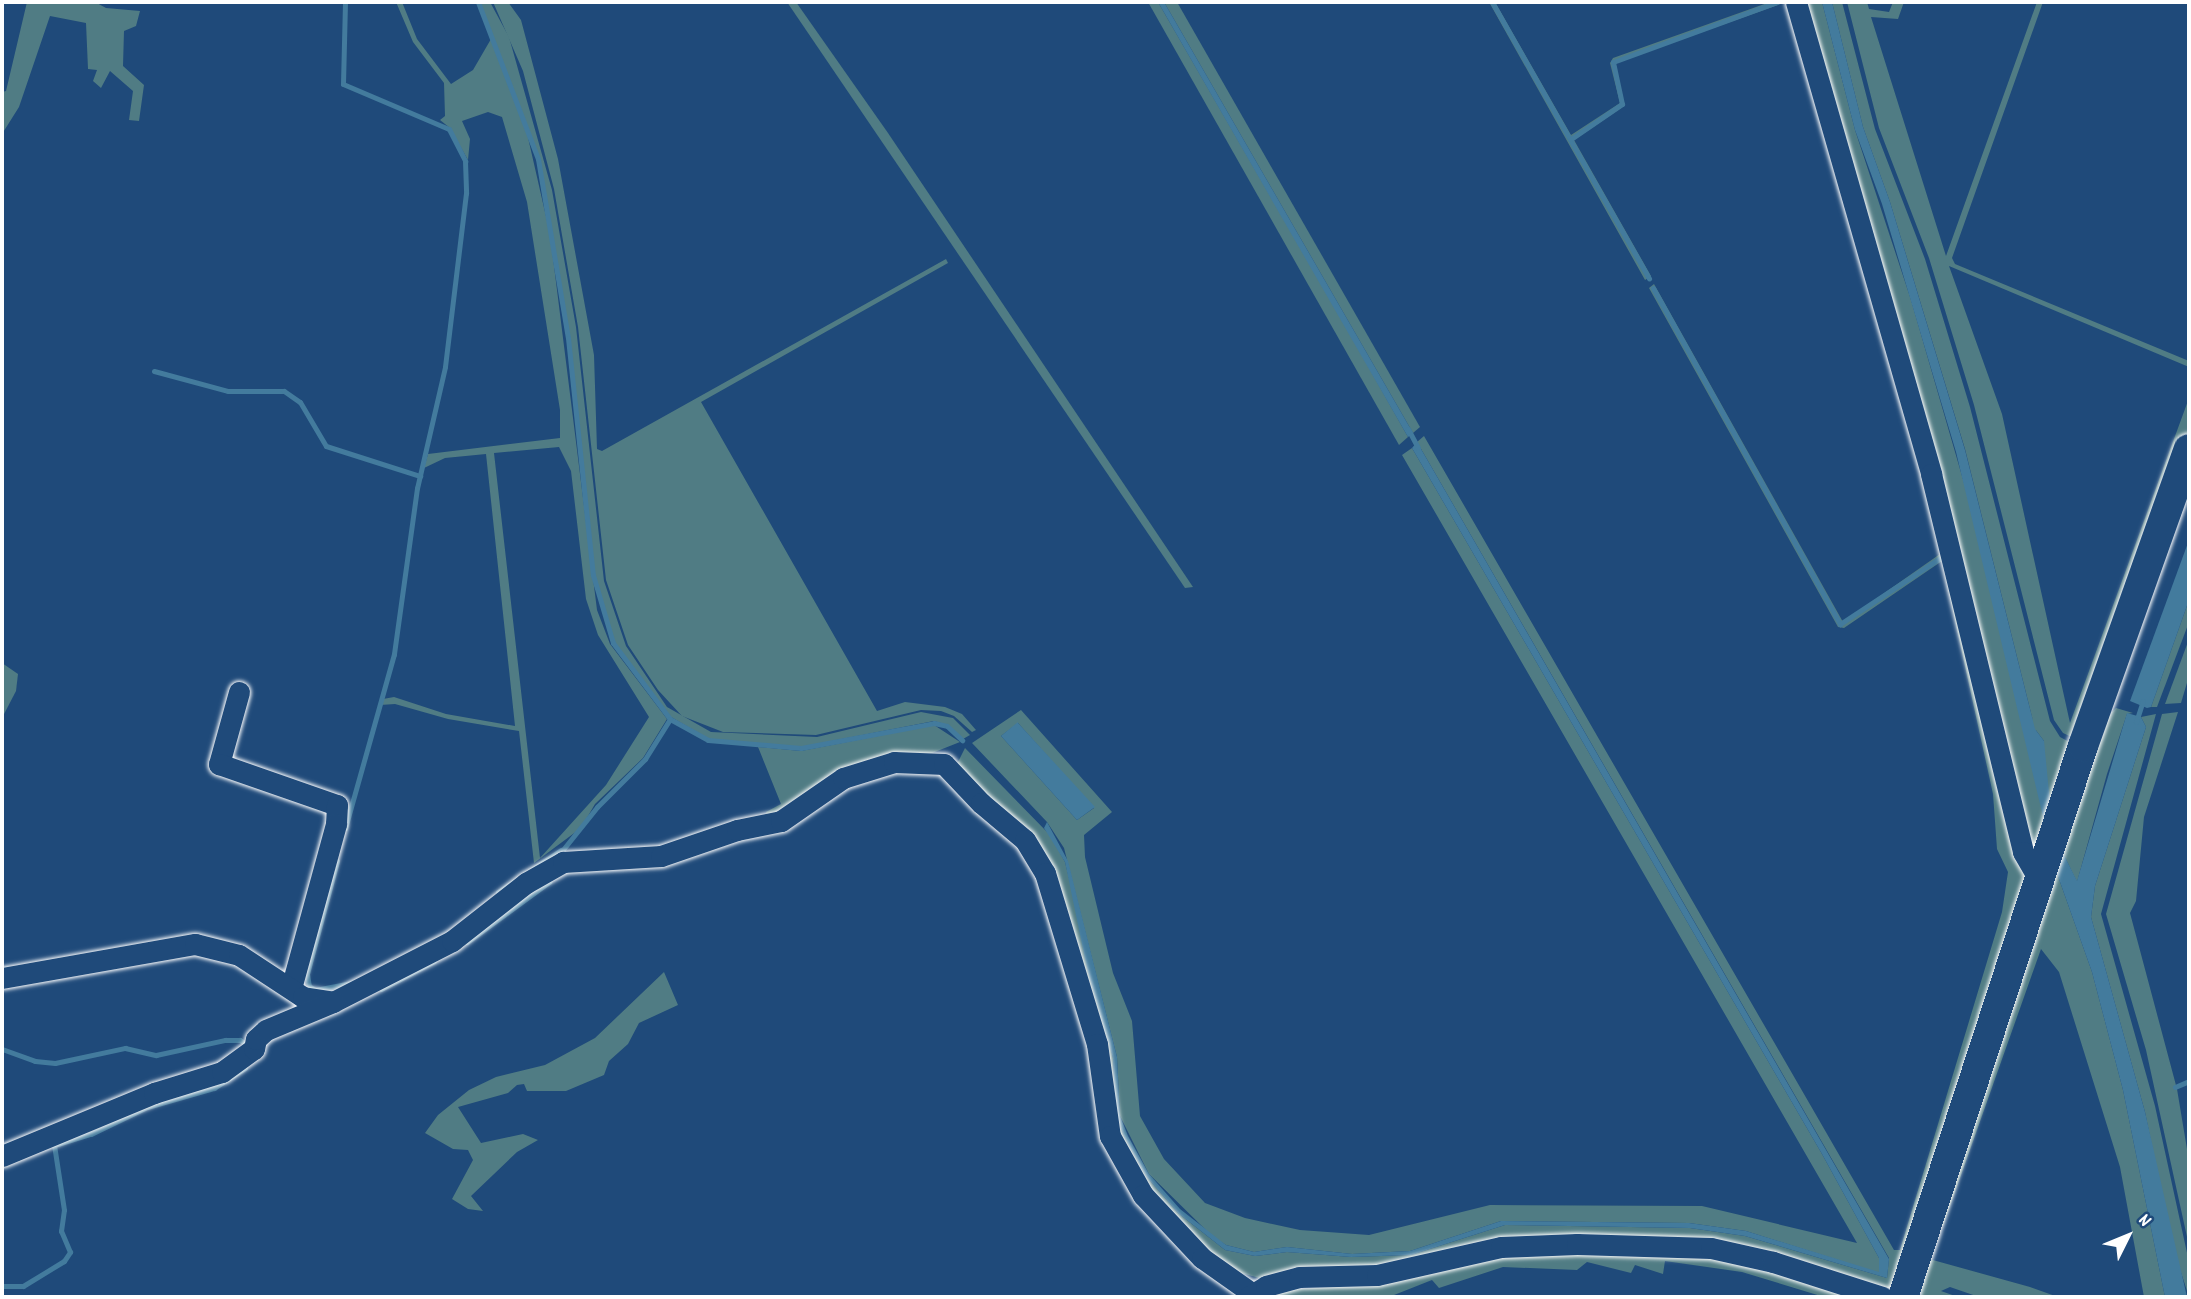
<!DOCTYPE html>
<style>
body{margin:0}
#map{position:relative;width:2191px;height:1299px;overflow:hidden;background:#1f4a7a;font-family:Dekko,sans-serif}
div>[style]{position:absolute}
.green>*{inset:0;background:#507c84}
.water>*{inset:0;background:#437b9d}
.stream>*{height:5px;margin:-2.5px;padding:0 2.5px;transform-origin:2.5px;border-radius:2.5px;background:#437b9d}
.roads{filter:drop-shadow(0 0 2px #fff) drop-shadow(0 0 2px #fff)}
.street>*{height:21px;margin:-10.5px;padding:0 10.5px;transform-origin:10.5px;border-radius:10.5px;background:#1f4a7a}
.secondary>*{height:30px;margin:-15px;padding:0 15px;transform-origin:15px;border-radius:15px;background:#1f4a7a}
span{translate:-50% -50%;white-space:nowrap;text-align:center;line-height:1.15;-webkit-text-stroke:7px #1f4a7a;paint-order:stroke}
.frame{position:absolute;inset:0;border:4px solid #fff;pointer-events:none}
.north{position:absolute;left:2093px;top:1201px;width:70px;height:70px;-webkit-text-stroke:5px #1f4a7a;paint-order:stroke;rotate:47deg;font-size:19px;font-weight:700;line-height:28px;text-align:center;color:#fff}
.north::after{content:'';display:block;margin:auto;width:24px;height:32px;background:#fff;clip-path:polygon(50% 0,100% 100%,50% 72%,0 100%)}
</style>
<div id="map">
<div class="green">
<div style="clip-path:polygon(27px 2px,95px 2px,106px 8px,140px 11px,136px 26px,124px 31px,123px 66px,144px 85px,139px 121px,129px 120px,133px 91px,110px 71px,101px 88px,93px 81px,97px 70px,88px 69px,86px 23px,50px 16px,19px 107px,2px 134px,2px 92px,6px 91px)"></div>
<div style="clip-path:polygon(evenodd,396px 2px,402px 2px,417px 39px,451px 84px,473px 70px,491px 39px,524px 120px,550px 234px,597px 610px,610px 644px,667px 719px,643px 758px,595px 804px,581px 828px,534px 863px,519px 731px,448px 719px,395px 704px,380px 705px,383px 699px,394px 697px,446px 714px,515px 726px,486px 454px,445px 458px,424px 468px,428px 454px,560px 438px,560px 410px,527px 202px,502px 117px,488px 112px,462px 121px,470px 139px,468px 160px,450px 128px,440px 120px,445px 116px,444px 83px,413px 42px,396px 2px,559px 447px,571px 471px,586px 599px,598px 635px,649px 717px,606px 785px,540px 858px,494px 453px,559px 447px)"></div>
<div style="clip-path:polygon(479px 2px,490px 2px,509px 37px,552px 190px,576px 327px,604px 581px,626px 646px,667px 707px,711px 732px,817px 737px,921px 712px,953px 718px,970px 735px,963px 739px,948px 725px,934px 721px,801px 747px,709px 739px,671px 717px,614px 642px,594px 575px,570px 338px,539px 159px)"></div>
<div style="clip-path:polygon(493px 2px,508px 2px,521px 20px,558px 159px,594px 355px,597px 449px,602px 451px,946px 259px,948px 263px,701px 402px,877px 711px,905px 702px,945px 707px,962px 714px,976px 730px,972px 732px,954px 716px,941px 711px,921px 710px,816px 735px,723px 732px,682px 716px,658px 690px,628px 645px,606px 580px,578px 327px,554px 189px,523px 71px)"></div>
<div style="clip-path:polygon(787px 2px,796px 2px,888px 133px,1193px 587px,1185px 588px)"></div>
<div style="clip-path:polygon(1148px 2px,1158px 2px,1346px 327px,1408px 437px,1399px 445px)"></div>
<div style="clip-path:polygon(1164px 2px,1177px 2px,1420px 427px,1413px 433px)"></div>
<div style="clip-path:polygon(1489px 2px,1495px 2px,1571px 135px,1620px 103px,1610px 63px,1613px 58px,1770px 2px,1786px 2px,1615px 63px,1624px 106px,1574px 140px,1651px 276px,1645px 280px)"></div>
<div style="clip-path:polygon(1802px 2px,1822px 2px,1855px 130px,1911px 300px,2044px 759px,2044px 741px,2035px 729px,1965px 449px,1890px 202px,1863px 127px,1832px 2px,1842px 2px,1875px 129px,1925px 259px,1970px 407px,2050px 721px,2060px 737px,2075px 745px,2036px 847px,2029px 845px)"></div>
<div style="clip-path:polygon(1847px 2px,1867px 2px,1869px 9px,1889px 12px,1893px 2px,1904px 2px,1898px 19px,1871px 17px,1946px 256px,2037px 2px,2043px 2px,1952px 258px,1955px 264px,2189px 361px,2189px 367px,1949px 266px,2002px 414px,2070px 723px,2189px 398px,2189px 427px,2078px 740px,2063px 733px,2054px 720px,1974px 405px,1929px 258px,1879px 128px)"></div>
<div style="clip-path:polygon(1654px 284px,1843px 622px,1940px 554px,2028px 873px,1891px 1287px,1888px 1290px,1712px 1243px,1425px 1262px,1263px 1279px,1241px 1273px,1203px 1247px,1161px 1207px,1114px 1134px,1045px 856px,956px 766px,965px 748px,1050px 835px,1065px 862px,1113px 1058px,1116px 1116px,1125px 1138px,1146px 1176px,1178px 1213px,1225px 1250px,1255px 1256px,1287px 1252px,1351px 1257px,1411px 1255px,1505px 1225px,1690px 1228px,1745px 1236px,1887px 1278px,1889px 1258px,1417px 442px,1424px 436px,1894px 1250px,1900px 1250px,2002px 912px,2008px 872px,1997px 849px,1993px 794px,1942px 561px,1844px 628px,1838px 627px,1649px 288px)"></div>
<div style="clip-path:polygon(evenodd,1412px 448px,1822px 1154px,1879px 1258px,1879px 1273px,1746px 1231px,1689px 1223px,1501px 1221px,1410px 1251px,1352px 1254px,1287px 1247px,1254px 1252px,1226px 1245px,1212px 1236px,1149px 1174px,1120px 1116px,1117px 1057px,1064px 848px,1047px 822px,972px 743px,1021px 710px,1112px 812px,1084px 835px,1085px 857px,1113px 973px,1132px 1021px,1140px 1116px,1164px 1159px,1205px 1203px,1245px 1218px,1300px 1230px,1369px 1235px,1490px 1205px,1702px 1206px,1857px 1243px,1402px 455px,1412px 448px,1018px 723px,1094px 808px,1077px 820px,1001px 736px,1018px 723px)"></div>
<div style="clip-path:polygon(2189px 600px,2189px 622px,2157px 707px,2151px 707px)"></div>
<div style="clip-path:polygon(2189px 639px,2189px 676px,2181px 703px,2165px 704px)"></div>
<div style="clip-path:polygon(2px 663px,18px 674px,16px 691px,2px 718px)"></div>
<div style="clip-path:polygon(2116px 708px,2133px 713px,2127px 714px,2107px 774px,2077px 882px,2061px 849px,2107px 717px)"></div>
<div style="clip-path:polygon(2178px 712px,2144px 817px,2136px 901px,2130px 913px,2177px 1089px,2189px 1161px,2189px 1246px,2146px 1050px,2106px 914px,2162px 714px)"></div>
<div style="clip-path:polygon(2156px 714px,2101px 914px,2155px 1106px,2189px 1262px,2189px 1297px,2173px 1248px,2145px 1112px,2091px 917px,2095px 886px,2146px 727px,2141px 717px)"></div>
<div style="clip-path:polygon(934px 725px,960px 742px,768px 818px,766px 812px,781px 804px,758px 747px,801px 751px)"></div>
<div style="clip-path:polygon(2054px 865px,2092px 972px,2123px 1090px,2165px 1297px,2144px 1297px,2120px 1167px,2059px 972px,2041px 949px,1943px 1226px,1931px 1231px)"></div>
<div style="clip-path:polygon(664px 972px,678px 1005px,639px 1023px,628px 1044px,609px 1061px,604px 1075px,566px 1091px,527px 1091px,524px 1084px,517px 1085px,508px 1093px,458px 1107px,481px 1143px,523px 1134px,538px 1140px,517px 1152px,471px 1196px,483px 1211px,468px 1209px,452px 1199px,473px 1160px,468px 1150px,453px 1149px,425px 1133px,438px 1115px,469px 1090px,496px 1077px,545px 1065px,595px 1038px)"></div>
<div style="clip-path:polygon(1515px 1252px,1723px 1259px,1861px 1297px,1824px 1297px,1742px 1272px,1665px 1261px,1663px 1274px,1635px 1265px,1631px 1273px,1587px 1262px,1577px 1270px,1503px 1267px,1439px 1288px,1432px 1280px,1389px 1297px,1271px 1297px,1270px 1291px,1346px 1286px)"></div>
<div style="clip-path:polygon(1922px 1257px,2030px 1287px,2058px 1297px,1979px 1297px,1950px 1287px,1941px 1291px,1958px 1297px,1921px 1297px)"></div>
</div>
<div class="water">
<div style="clip-path:polygon(1158px 2px,1164px 2px,1413px 433px,1408px 437px)"></div>
<div style="clip-path:polygon(1822px 2px,1832px 2px,1863px 127px,1890px 202px,1965px 450px,2035px 729px,2044px 741px,2051px 813px,2045px 825px,1956px 452px,1882px 204px,1855px 130px)"></div>
<div style="clip-path:polygon(1417px 442px,1889px 1259px,1887px 1278px,1745px 1236px,1690px 1228px,1505px 1225px,1411px 1255px,1351px 1257px,1287px 1252px,1255px 1256px,1225px 1250px,1178px 1213px,1146px 1176px,1125px 1138px,1116px 1116px,1113px 1058px,1088px 973px,1065px 862px,1044px 828px,1047px 822px,1068px 861px,1117px 1057px,1120px 1116px,1128px 1136px,1149px 1174px,1180px 1209px,1226px 1245px,1254px 1252px,1287px 1247px,1352px 1254px,1410px 1251px,1501px 1221px,1689px 1223px,1746px 1231px,1879px 1272px,1879px 1258px,1822px 1154px,1412px 448px)"></div>
<div style="clip-path:polygon(2189px 540px,2189px 600px,2151px 707px,2147px 708px,2130px 701px)"></div>
<div style="clip-path:polygon(2127px 713px,2141px 717px,2146px 727px,2095px 886px,2091px 917px,2145px 1112px,2187px 1297px,2165px 1297px,2123px 1090px,2092px 972px,2054px 865px,2061px 849px,2077px 881px)"></div>
<div style="clip-path:polygon(1018px 722px,1018px 723px,1095px 807px,1077px 820px,1001px 736px)"></div>
</div>
<div class="stream">
<div style="left:345px;top:2px;width:82px;rotate:91.4deg"></div>
<div style="left:343px;top:84px;width:115px;rotate:23deg"></div>
<div style="left:449px;top:129px;width:36px;rotate:63deg"></div>
<div style="left:465px;top:161px;width:32px;rotate:88deg"></div>
<div style="left:466px;top:193px;width:175px;rotate:96.9deg"></div>
<div style="left:445px;top:367px;width:124px;rotate:103deg"></div>
<div style="left:417px;top:488px;width:168px;rotate:97.9deg"></div>
<div style="left:394px;top:654px;width:181px;rotate:105.7deg"></div>
<div style="left:478px;top:2px;width:168px;rotate:69.1deg"></div>
<div style="left:538px;top:159px;width:181px;rotate:80.5deg"></div>
<div style="left:568px;top:338px;width:238px;rotate:84deg"></div>
<div style="left:593px;top:575px;width:71px;rotate:73.6deg"></div>
<div style="left:613px;top:643px;width:95px;rotate:53.1deg"></div>
<div style="left:670px;top:719px;width:43px;rotate:28.9deg"></div>
<div style="left:708px;top:740px;width:93px;rotate:4.9deg"></div>
<div style="left:801px;top:748px;width:135px;rotate:-10.6deg"></div>
<div style="left:934px;top:723px;width:13px;rotate:13deg"></div>
<div style="left:947px;top:726px;width:21px;rotate:43deg"></div>
<div style="left:1492px;top:2px;width:318px;rotate:60.4deg"></div>
<div style="left:1571px;top:139px;width:62px;rotate:-34.5deg"></div>
<div style="left:1622px;top:104px;width:43px;rotate:-102.1deg"></div>
<div style="left:1613px;top:62px;width:175px;rotate:-20.1deg"></div>
<div style="left:1653px;top:288px;width:385px;rotate:60.9deg"></div>
<div style="left:1840px;top:624px;width:120px;rotate:-33.4deg"></div>
<div style="left:154px;top:371px;width:77px;rotate:15.1deg"></div>
<div style="left:228px;top:391px;width:56px"></div>
<div style="left:284px;top:391px;width:19px;rotate:35deg"></div>
<div style="left:300px;top:402px;width:51px;rotate:59.4deg"></div>
<div style="left:326px;top:446px;width:99px;rotate:17.7deg"></div>
<div style="left:1408px;top:429px;width:21px;rotate:62deg"></div>
<div style="left:2136px;top:722px;width:22px;rotate:-72deg"></div>
<div style="left:561px;top:852px;width:58px;rotate:-51.3deg"></div>
<div style="left:597px;top:807px;width:68px;rotate:-45deg"></div>
<div style="left:645px;top:759px;width:47px;rotate:-58deg"></div>
<div style="left:337px;top:861px;width:117px;rotate:104.9deg"></div>
<div style="left:307px;top:974px;width:12px;rotate:81deg"></div>
<div style="left:309px;top:986px;width:7px;rotate:34deg"></div>
<div style="left:315px;top:990px;width:36px;rotate:-11deg"></div>
<div style="left:498px;top:892px;width:76px;rotate:-33.7deg"></div>
<div style="left:467px;top:942px;width:102px;rotate:-36.2deg"></div>
<div style="left:381px;top:989px;width:60px;rotate:-27.8deg"></div>
<div style="left:2px;top:1049px;width:35px;rotate:20deg"></div>
<div style="left:35px;top:1061px;width:20px;rotate:6deg"></div>
<div style="left:55px;top:1063px;width:72px;rotate:-12.1deg"></div>
<div style="left:125px;top:1048px;width:32px;rotate:13deg"></div>
<div style="left:156px;top:1055px;width:71px;rotate:-12.3deg"></div>
<div style="left:225px;top:1040px;width:15px"></div>
<div style="left:240px;top:1040px;width:11px;rotate:34deg"></div>
<div style="left:2175px;top:1087px;width:15px;rotate:-23deg"></div>
<div style="left:2px;top:1286px;width:21px"></div>
<div style="left:23px;top:1286px;width:48px;rotate:-31.4deg"></div>
<div style="left:64px;top:1261px;width:11px;rotate:-56deg"></div>
<div style="left:70px;top:1252px;width:23px;rotate:-113deg"></div>
<div style="left:61px;top:1231px;width:21px;rotate:-82deg"></div>
<div style="left:64px;top:1210px;width:66px;rotate:-98.7deg"></div>
<div style="left:54px;top:1145px;width:39px;rotate:-17deg"></div>
<div style="left:91px;top:1134px;width:62px;rotate:-25.7deg"></div>
<div style="left:147px;top:1107px;width:70px;rotate:-15.8deg"></div>
<div style="left:214px;top:1088px;width:37px;rotate:-33deg"></div>
</div>
<div class="roads">
<div class="street">
<div style="left:1796px;top:2px;width:491px;rotate:74deg"></div>
<div style="left:1931px;top:474px;width:389px;rotate:76.3deg"></div>
<div style="left:2023px;top:852px;width:32px;rotate:60deg"></div>
<div style="left:239px;top:692px;width:75px;rotate:105.5deg"></div>
<div style="left:219px;top:764px;width:125px;rotate:19.2deg"></div>
<div style="left:337px;top:805px;width:19px;rotate:93deg"></div>
<div style="left:336px;top:824px;width:170px;rotate:105.3deg"></div>
<div style="left:2px;top:978px;width:196px;rotate:-10deg"></div>
<div style="left:195px;top:944px;width:45px;rotate:14deg"></div>
<div style="left:239px;top:955px;width:77px;rotate:33.3deg"></div>
<div style="left:303px;top:997px;width:30px;rotate:9deg"></div>
<div style="left:333px;top:1002px;width:134px;rotate:-27.1deg"></div>
<div style="left:452px;top:941px;width:94px;rotate:-38.1deg"></div>
<div style="left:526px;top:883px;width:43px;rotate:-29.6deg"></div>
<div style="left:563px;top:862px;width:98px;rotate:-3.5deg"></div>
<div style="left:661px;top:856px;width:80px;rotate:-18.9deg"></div>
<div style="left:737px;top:830px;width:45px;rotate:-11.6deg"></div>
<div style="left:781px;top:821px;width:75px;rotate:-34.7deg"></div>
<div style="left:843px;top:778px;width:53px;rotate:-17.4deg"></div>
<div style="left:894px;top:762px;width:50px;rotate:2.3deg"></div>
<div style="left:944px;top:764px;width:54px;rotate:46.5deg"></div>
<div style="left:981px;top:803px;width:57px;rotate:40.1deg"></div>
<div style="left:1025px;top:840px;width:39px;rotate:59deg"></div>
<div style="left:1045px;top:873px;width:179px;rotate:73.1deg"></div>
<div style="left:1097px;top:1044px;width:93px;rotate:82deg"></div>
<div style="left:1110px;top:1136px;width:68px;rotate:60.8deg"></div>
<div style="left:1143px;top:1195px;width:86px;rotate:46.9deg"></div>
<div style="left:1202px;top:1258px;width:62px;rotate:35.2deg"></div>
<div style="left:2px;top:1156px;width:165px;rotate:-22.5deg"></div>
<div style="left:154px;top:1093px;width:71px;rotate:-17.2deg"></div>
<div style="left:222px;top:1072px;width:39px;rotate:-36deg"></div>
<div style="left:254px;top:1049px;width:10px;rotate:-79deg"></div>
<div style="left:256px;top:1039px;width:13px;rotate:-42deg"></div>
<div style="left:266px;top:1030px;width:73px;rotate:-22.7deg"></div>
<div style="left:1248px;top:1297px;width:21px;rotate:-31deg"></div>
<div style="left:1266px;top:1286px;width:34px;rotate:-15deg"></div>
<div style="left:1299px;top:1277px;width:78px;rotate:-1.5deg"></div>
<div style="left:1377px;top:1275px;width:127px;rotate:-12.7deg"></div>
<div style="left:1501px;top:1247px;width:76px;rotate:-2.3deg"></div>
<div style="left:1577px;top:1244px;width:134px;rotate:1.7deg"></div>
<div style="left:1711px;top:1248px;width:64px;rotate:12.7deg"></div>
<div style="left:1773px;top:1262px;width:115px;rotate:17.7deg"></div>
</div>
<div class="secondary">
<div style="left:1903px;top:1297px;width:580px;rotate:-71.91deg"></div>
<div style="left:2083px;top:746px;width:315px;rotate:-70.4deg"></div>
</div>
</div>
<div class="frame"></div>
<div class="north">N</div>
</div>
